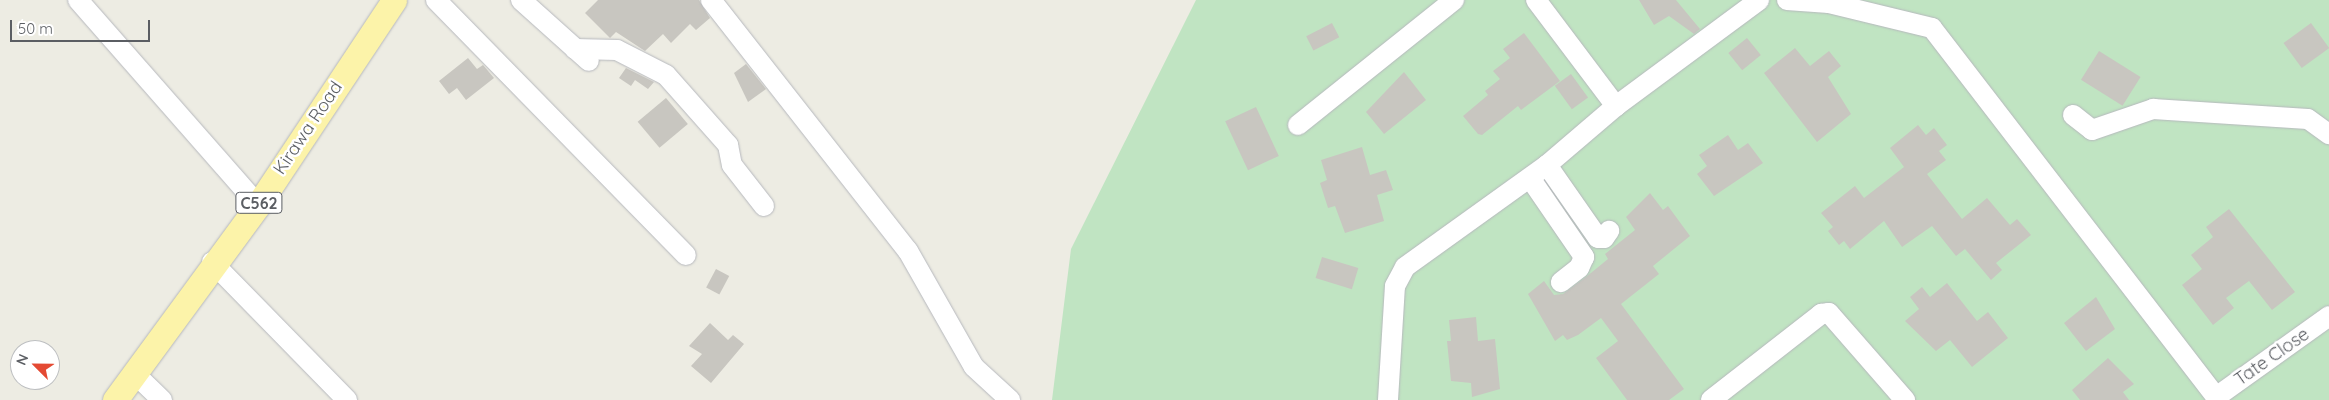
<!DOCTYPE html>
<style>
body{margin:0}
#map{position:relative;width:2329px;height:400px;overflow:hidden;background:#edece3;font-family:Quicksand,sans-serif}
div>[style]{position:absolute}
.green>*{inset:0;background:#c0e4c2}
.building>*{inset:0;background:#c8c6c0;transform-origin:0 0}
.roads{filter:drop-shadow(0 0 1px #b6b8bd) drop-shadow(0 0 1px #b6b8bd)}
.minor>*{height:20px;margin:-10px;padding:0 10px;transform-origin:10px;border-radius:10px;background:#fff}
.major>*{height:25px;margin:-12.5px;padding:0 12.5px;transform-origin:12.5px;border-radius:12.5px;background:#fcf3a9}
span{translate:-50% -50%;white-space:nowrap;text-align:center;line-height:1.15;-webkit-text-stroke:5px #fff;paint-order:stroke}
.shield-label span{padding:1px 4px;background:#fff;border:1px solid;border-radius:4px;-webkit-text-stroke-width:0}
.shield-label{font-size:16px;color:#5b5e63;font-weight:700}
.street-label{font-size:18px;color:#5b5e63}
.north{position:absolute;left:10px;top:340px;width:50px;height:50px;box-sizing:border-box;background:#fff;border:1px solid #bdbfc1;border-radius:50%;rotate:293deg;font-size:14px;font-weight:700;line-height:20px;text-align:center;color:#5b5e63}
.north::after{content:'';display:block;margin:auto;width:18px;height:22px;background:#e44a33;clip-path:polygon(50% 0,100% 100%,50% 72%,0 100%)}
.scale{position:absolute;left:10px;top:20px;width:140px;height:22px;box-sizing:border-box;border:2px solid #5b5e63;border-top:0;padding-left:6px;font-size:15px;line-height:18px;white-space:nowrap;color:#5b5e63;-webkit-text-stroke:4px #fff;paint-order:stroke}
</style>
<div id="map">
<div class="green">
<div style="clip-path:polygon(1196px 0,2329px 0,2329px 400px,1052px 400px,1071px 249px)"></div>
</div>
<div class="building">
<div style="clip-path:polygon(598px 0,699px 0,710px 18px,696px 30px,690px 24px,671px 43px,663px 34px,645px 51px,616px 32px,610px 38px,585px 13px)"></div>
<div style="clip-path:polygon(1639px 0,1676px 0,1700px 29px,1694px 34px,1669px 16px,1654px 25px)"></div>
<div style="left:1332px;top:23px;width:16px;height:29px;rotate:63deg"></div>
<div style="left:2311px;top:23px;width:31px;height:34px;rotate:54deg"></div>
<div style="clip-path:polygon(1524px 33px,1560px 81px,1521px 110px,1518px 106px,1482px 135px,1478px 134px,1463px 116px,1488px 95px,1485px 91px,1500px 79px,1493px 71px,1510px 58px,1503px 49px)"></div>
<div style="left:1747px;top:38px;width:22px;height:24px;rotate:51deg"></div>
<div style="clip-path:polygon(1795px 48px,1810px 66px,1829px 51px,1841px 66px,1828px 77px,1851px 114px,1817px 142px,1764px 73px)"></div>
<div style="left:2099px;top:51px;width:49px;height:34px;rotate:32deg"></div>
<div style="clip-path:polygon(468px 58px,477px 69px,483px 65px,494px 78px,466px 100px,457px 88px,449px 94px,439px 81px)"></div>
<div style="clip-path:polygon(746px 64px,766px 89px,748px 102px,734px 73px)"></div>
<div style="clip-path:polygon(626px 68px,654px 82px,648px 89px,635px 80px,631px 86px,619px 78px)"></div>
<div style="clip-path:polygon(1404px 72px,1426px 100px,1384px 134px,1366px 112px)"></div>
<div style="left:1571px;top:74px;width:29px;height:20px;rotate:54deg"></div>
<div style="left:666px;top:98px;width:34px;height:37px;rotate:50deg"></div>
<div style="left:1256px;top:107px;width:54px;height:34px;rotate:65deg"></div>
<div style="clip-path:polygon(1918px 125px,1926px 135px,1934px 128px,1947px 145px,1939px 151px,1946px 160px,1927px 174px,1962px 219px,1987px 198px,2010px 225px,2017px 219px,2031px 235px,1996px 263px,2002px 270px,1991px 280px,1965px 249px,1956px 256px,1932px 226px,1902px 247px,1884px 221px,1850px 249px,1844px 241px,1839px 245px,1828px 231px,1833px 227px,1821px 213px,1855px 186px,1864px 198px,1904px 167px,1890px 148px)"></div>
<div style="clip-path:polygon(1728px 135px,1738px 150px,1748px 143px,1763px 163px,1714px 196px,1697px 174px,1707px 166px,1699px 155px)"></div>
<div style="clip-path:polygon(1362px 147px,1370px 175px,1386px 170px,1393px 190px,1377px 195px,1384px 221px,1345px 233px,1335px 206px,1328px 208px,1320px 183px,1327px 180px,1321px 160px)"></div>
<div style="clip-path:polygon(1650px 193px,1663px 210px,1668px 206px,1690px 236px,1653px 266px,1659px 274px,1621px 304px,1684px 389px,1669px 400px,1627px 400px,1596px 358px,1618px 341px,1601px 318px,1578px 335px,1567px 340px,1563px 335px,1555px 341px,1528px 294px,1544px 281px,1554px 295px,1563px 294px,1586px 277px,1608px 259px,1605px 254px,1635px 230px,1626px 217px)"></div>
<div style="clip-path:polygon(2229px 209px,2295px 292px,2272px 310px,2249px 281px,2226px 298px,2234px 308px,2213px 325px,2182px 285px,2202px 269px,2191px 255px,2213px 237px,2206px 227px)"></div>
<div style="left:1322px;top:257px;width:38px;height:22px;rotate:17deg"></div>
<div style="left:716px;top:269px;width:15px;height:21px;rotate:28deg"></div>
<div style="clip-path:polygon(1947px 283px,1977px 321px,1988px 312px,2008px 338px,1972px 367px,1950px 340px,1936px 351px,1905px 321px,1919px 309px,1910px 297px,1922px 287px,1930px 297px)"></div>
<div style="clip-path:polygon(2096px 297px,2115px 329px,2086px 351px,2064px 323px)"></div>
<div style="clip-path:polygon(1476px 317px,1478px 341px,1495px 339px,1500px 389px,1472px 397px,1471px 383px,1451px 381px,1447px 341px,1451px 341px,1449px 320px)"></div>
<div style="clip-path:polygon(710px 323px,728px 340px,733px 335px,744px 344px,711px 383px,691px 366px,702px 354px,689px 346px)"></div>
<div style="clip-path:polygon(2108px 358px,2134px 384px,2123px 392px,2129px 400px,2080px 400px,2072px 390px)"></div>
</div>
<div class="roads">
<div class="minor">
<div style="left:78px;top:0;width:273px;rotate:48.7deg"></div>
<div style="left:436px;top:0;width:357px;rotate:45.6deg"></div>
<div style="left:521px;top:0;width:91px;rotate:41.9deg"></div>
<div style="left:711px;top:0;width:319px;rotate:51.9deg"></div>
<div style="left:908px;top:251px;width:133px;rotate:60.4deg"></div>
<div style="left:974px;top:367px;width:49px;rotate:42.5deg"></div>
<div style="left:1536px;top:0;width:133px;rotate:53deg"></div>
<div style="left:1787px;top:0;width:42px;rotate:4.1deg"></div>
<div style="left:1829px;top:3px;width:106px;rotate:13.6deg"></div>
<div style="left:1932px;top:28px;width:469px;rotate:52.4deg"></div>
<div style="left:575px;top:49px;width:42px;rotate:1.4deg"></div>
<div style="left:617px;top:50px;width:55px;rotate:27deg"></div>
<div style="left:666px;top:75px;width:94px;rotate:48.5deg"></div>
<div style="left:728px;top:145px;width:20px;rotate:79deg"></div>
<div style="left:732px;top:165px;width:52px;rotate:52deg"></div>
<div style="left:2073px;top:115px;width:24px;rotate:38deg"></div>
<div style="left:2092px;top:130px;width:65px;rotate:-19deg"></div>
<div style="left:2153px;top:109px;width:155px;rotate:3.7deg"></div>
<div style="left:2308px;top:119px;width:26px;rotate:36deg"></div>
<div style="left:1298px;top:125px;width:200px;rotate:-38.7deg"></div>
<div style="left:1547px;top:165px;width:89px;rotate:55.1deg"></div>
<div style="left:1598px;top:238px;width:6px"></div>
<div style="left:1604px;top:238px;width:9px;rotate:-54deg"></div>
<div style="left:1530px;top:178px;width:96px;rotate:55.6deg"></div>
<div style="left:1584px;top:257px;width:12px;rotate:114deg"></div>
<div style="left:1579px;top:268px;width:23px;rotate:142deg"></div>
<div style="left:212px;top:262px;width:193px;rotate:45.6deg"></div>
<div style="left:134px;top:373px;width:39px;rotate:44deg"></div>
<div style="left:2216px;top:397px;width:139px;rotate:-35.6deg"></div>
<div style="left:1388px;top:400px;width:114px;rotate:-86.5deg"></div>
<div style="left:1395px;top:286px;width:21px;rotate:-62deg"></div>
<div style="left:1405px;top:267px;width:175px;rotate:-35.7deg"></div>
<div style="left:1547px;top:165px;width:91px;rotate:-40.5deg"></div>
<div style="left:1616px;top:106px;width:178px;rotate:-36.5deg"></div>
<div style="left:1711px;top:400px;width:140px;rotate:-38deg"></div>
<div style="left:1821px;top:314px;width:8px;rotate:-7deg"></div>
<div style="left:1829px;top:313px;width:116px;rotate:48.9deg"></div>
</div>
<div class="major">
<div style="left:115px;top:400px;width:242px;rotate:-53.7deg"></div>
<div style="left:258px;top:205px;width:246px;rotate:-56.4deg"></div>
</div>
</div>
<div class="shield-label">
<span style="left:259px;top:203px">C562</span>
</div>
<div class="street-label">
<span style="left:308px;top:128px;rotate:-56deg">Kirawa Road</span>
<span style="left:2272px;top:357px;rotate:-35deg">Tate Close</span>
</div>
<div class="north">N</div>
<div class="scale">50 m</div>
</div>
